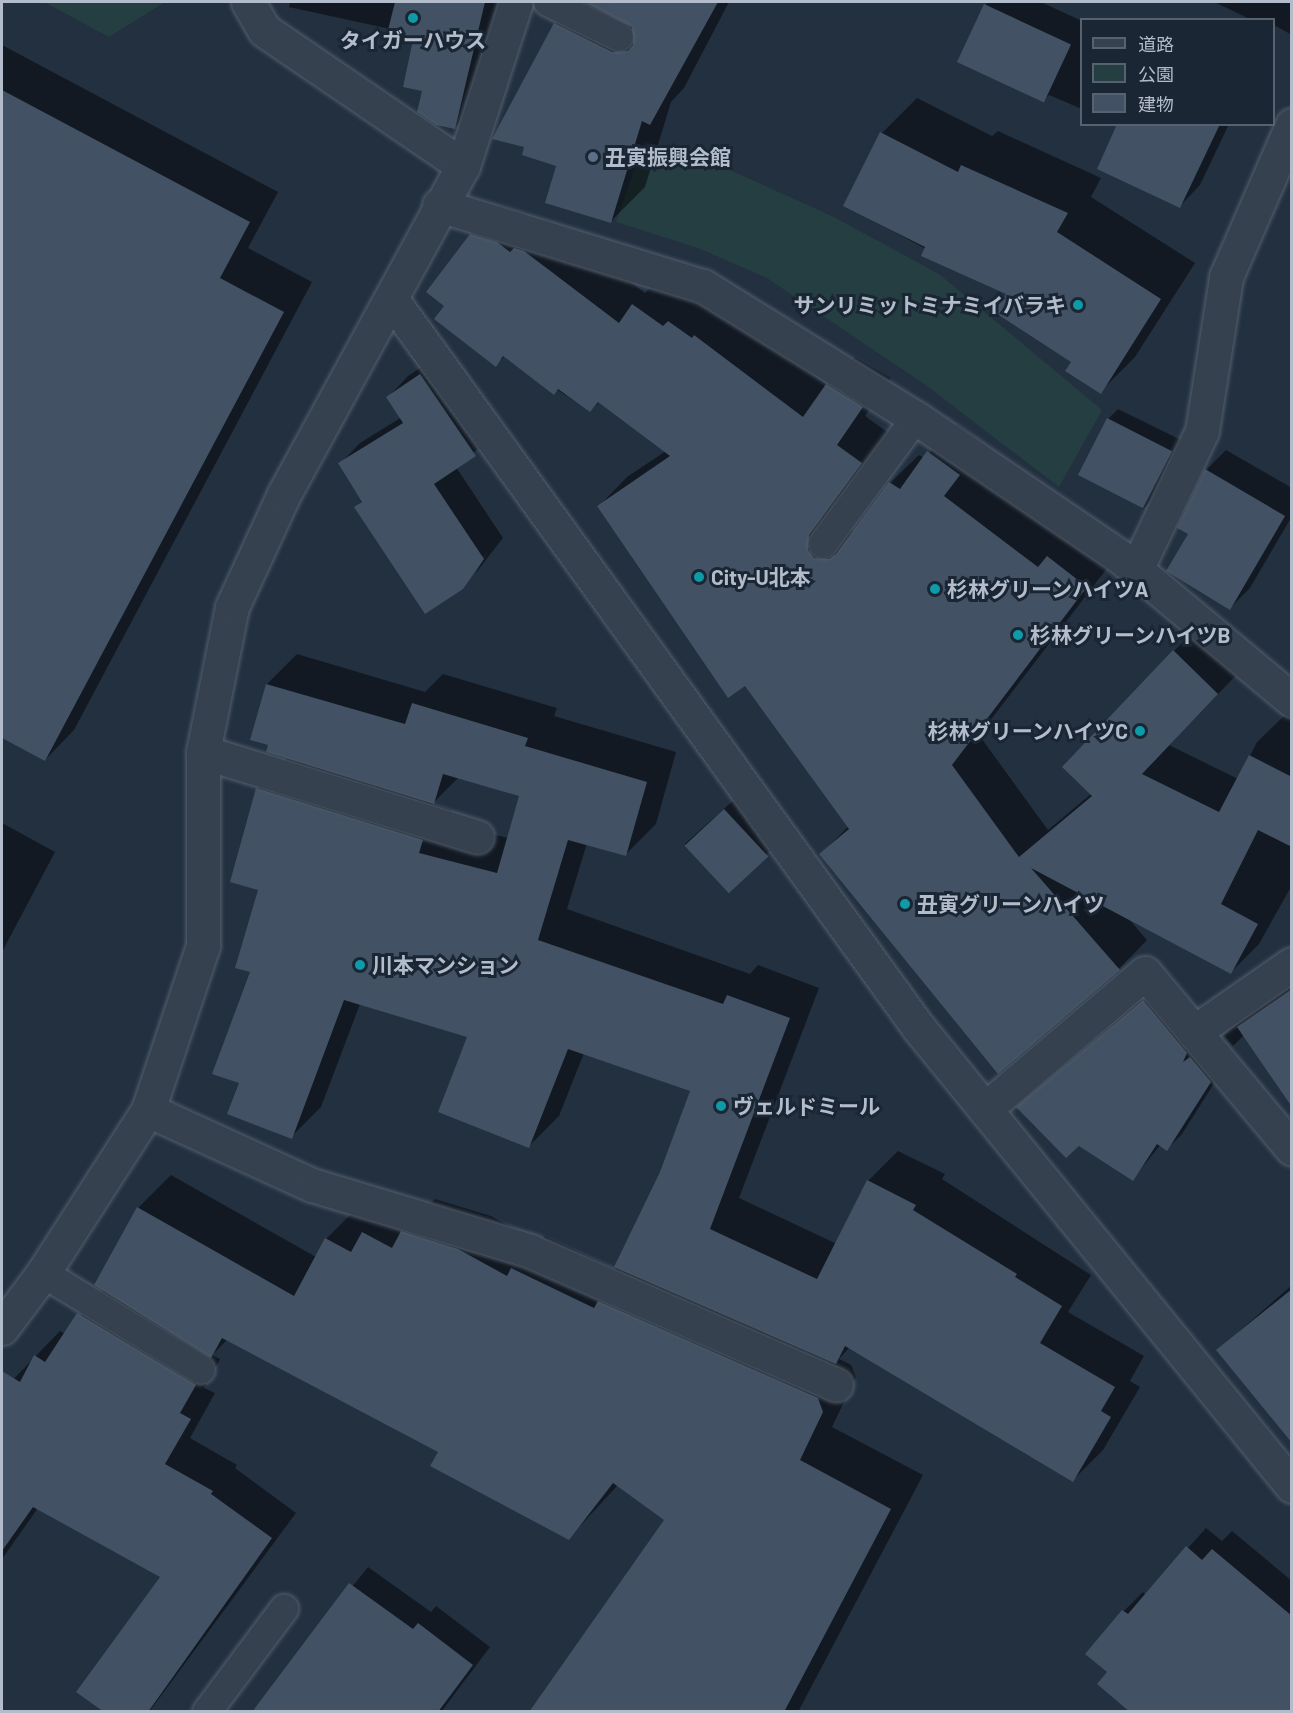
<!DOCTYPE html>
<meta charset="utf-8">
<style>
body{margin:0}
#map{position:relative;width:1293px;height:1713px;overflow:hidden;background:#223040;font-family:Barlow,"Noto Sans JP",sans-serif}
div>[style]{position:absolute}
.green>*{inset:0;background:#243e41}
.shadow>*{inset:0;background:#0007;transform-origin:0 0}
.building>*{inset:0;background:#425264;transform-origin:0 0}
.roads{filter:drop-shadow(0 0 2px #545f6d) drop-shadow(0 0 2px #545f6d)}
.lane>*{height:28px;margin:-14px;padding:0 14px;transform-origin:14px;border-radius:14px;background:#36414f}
.street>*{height:33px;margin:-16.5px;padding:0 16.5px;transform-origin:16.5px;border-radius:16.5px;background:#36414f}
.dots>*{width:16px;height:16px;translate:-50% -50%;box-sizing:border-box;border:3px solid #1b2634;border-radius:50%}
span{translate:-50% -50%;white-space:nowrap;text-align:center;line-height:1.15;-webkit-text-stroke:6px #1b2634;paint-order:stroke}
.poi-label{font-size:21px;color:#b2bcca;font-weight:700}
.left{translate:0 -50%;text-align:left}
.right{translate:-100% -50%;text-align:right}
.frame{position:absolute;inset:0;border:3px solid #b2bcca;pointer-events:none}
.legend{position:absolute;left:1080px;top:18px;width:195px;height:108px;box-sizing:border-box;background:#1b2634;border:2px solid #576270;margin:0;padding:8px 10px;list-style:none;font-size:18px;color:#b2bcca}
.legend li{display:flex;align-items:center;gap:12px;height:30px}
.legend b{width:30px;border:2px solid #576270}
</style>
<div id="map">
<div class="green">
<div style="clip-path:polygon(44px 2px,165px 2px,109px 37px)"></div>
<div style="clip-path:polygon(644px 141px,730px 170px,834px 217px,939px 274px,1102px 410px,1059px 487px,927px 386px,767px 278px,698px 248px,616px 222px)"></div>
</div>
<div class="shadow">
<div style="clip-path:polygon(290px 2px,511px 2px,489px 93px,454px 128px,424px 90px,415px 39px,390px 29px,289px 7px)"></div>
<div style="clip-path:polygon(578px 2px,729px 2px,684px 88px,671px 102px,645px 187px,610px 222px,558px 165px,555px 24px)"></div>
<div style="clip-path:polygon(989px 2px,1041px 2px,1082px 21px,1082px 109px,1049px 95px,1043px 101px,985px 5px)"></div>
<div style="clip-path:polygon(1214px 2px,1292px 2px,1292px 35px,1274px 25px,1274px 20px,1252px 20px)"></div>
<div style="clip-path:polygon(2px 45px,278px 192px,248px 248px,312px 282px,74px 730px,45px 760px,2px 737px)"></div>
<div style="clip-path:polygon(917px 98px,992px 136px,998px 131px,1101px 178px,1091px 197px,1195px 263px,1135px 357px,1100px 392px,1008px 293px,846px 206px,882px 133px)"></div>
<div style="clip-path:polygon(1116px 124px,1229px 124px,1200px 185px,1180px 206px)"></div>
<div style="clip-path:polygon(500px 206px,526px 214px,539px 224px,544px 220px,552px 222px,645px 293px,662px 277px,724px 307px,827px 385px,855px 357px,891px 378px,865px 416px,890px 434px,842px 530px,855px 531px,890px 483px,919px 455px,924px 458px,957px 424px,987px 446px,971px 467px,1115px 558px,979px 735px,1048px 830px,1091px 794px,1174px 651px,1202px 623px,1246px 665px,1169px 745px,1238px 779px,1257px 742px,1286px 714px,1292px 717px,1292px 885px,1259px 944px,1230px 973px,1128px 918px,1147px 940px,1119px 969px,821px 854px,849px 826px,745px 684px,599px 506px,627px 477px,666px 451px,600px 401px,590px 411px,505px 356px,495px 365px,446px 306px,471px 235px)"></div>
<div style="clip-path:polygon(441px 354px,495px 435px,456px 467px,503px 538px,475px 574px,487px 552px,462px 588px,356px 507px,363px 500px,340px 464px,360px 443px,402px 417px,388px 397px,408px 376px)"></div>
<div style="clip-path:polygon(1118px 409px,1181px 440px,1153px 499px,1143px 509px,1108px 419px)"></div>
<div style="clip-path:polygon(1226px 450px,1292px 488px,1292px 516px,1250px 588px,1230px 608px,1190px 533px,1206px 470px)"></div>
<div style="clip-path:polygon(evenodd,297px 654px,425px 692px,443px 674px,557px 708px,554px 716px,676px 752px,656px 824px,626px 854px,587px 843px,567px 909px,750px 974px,758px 965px,819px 988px,739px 1198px,837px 1244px,868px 1181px,898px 1151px,945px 1174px,942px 1179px,1091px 1275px,1068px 1312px,1144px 1356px,1130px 1381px,1140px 1387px,1103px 1450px,1073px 1480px,850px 1347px,839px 1359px,851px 1365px,856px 1377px,832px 1427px,923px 1475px,798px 1712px,531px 1712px,666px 1520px,618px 1485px,569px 1538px,440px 1451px,228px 1339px,212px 1355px,220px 1359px,204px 1388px,215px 1393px,190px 1438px,237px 1465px,235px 1468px,296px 1513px,149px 1712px,120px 1712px,163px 1577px,38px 1508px,2px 1559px,2px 1391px,60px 1331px,66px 1334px,104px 1289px,138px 1208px,171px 1175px,316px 1257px,326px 1239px,359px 1206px,421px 1213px,435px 1199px,491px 1216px,539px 1242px,545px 1236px,615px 1269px,661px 1173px,692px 1091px,584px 1053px,559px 1116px,529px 1146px,469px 1036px,360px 1004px,321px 1107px,291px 1137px,241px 1083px,260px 889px,257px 789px,288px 757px,269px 744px,252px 739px,267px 684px,297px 654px,459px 777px,521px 795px,508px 838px,448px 823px,452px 810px,432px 804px,459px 777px)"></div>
<div style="left:746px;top:789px;width:62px;height:82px;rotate:48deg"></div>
<div style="clip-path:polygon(2px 823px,55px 852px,2px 952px)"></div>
<div style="clip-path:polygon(1292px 981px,1292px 1061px,1244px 1035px,1233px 1046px,1224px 1036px,1253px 1008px)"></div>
<div style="clip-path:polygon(1158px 986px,1225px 1066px,1182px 1134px,1167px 1149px,1161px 1144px,1132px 1180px,1079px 1144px,1038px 1125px,1035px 1127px,1018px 1107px)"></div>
<div style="clip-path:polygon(1292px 1285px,1292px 1441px,1218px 1350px)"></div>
<div style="clip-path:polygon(1206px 1528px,1222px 1541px,1232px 1531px,1292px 1581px,1292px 1712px,1109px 1672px,1124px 1611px,1143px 1592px,1146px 1595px)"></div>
<div style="clip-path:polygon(368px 1567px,431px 1612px,436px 1606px,490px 1647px,441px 1712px,252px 1712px)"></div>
</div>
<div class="building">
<div style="clip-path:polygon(395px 2px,485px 2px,455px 129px,436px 125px,417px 112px,422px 91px,403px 87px,413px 40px,387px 34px)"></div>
<div style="clip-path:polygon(584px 2px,718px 2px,650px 125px,642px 121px,611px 223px,545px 203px,556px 166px,522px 155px,524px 147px,492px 139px,554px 23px,612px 52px,628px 51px,633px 45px,632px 27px)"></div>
<div style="left:984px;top:4px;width:96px;height:64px;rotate:25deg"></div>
<div style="clip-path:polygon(2px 90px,250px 222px,220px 278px,284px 312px,45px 761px,2px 738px)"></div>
<div style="clip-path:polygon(1117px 124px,1220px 124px,1180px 208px,1097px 169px)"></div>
<div style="clip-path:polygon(880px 132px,958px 172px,961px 165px,1068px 213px,1057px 232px,1161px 299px,1101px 394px,1065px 371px,1071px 362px,994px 312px,1006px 294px,921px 256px,925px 247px,843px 206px)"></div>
<div style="clip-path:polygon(470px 234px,497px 242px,510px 252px,514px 248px,524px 251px,619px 323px,632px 304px,663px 326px,668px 321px,692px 338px,694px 335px,803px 417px,826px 384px,863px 407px,837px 445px,862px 463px,809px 535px,808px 550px,814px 558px,829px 559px,836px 554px,889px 482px,900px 489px,927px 451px,960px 475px,944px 496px,1038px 567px,1047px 556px,1087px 587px,952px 765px,1019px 857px,1092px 796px,1062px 767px,1173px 650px,1218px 694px,1142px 774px,1219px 812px,1249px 755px,1292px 777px,1292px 847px,1258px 830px,1221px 904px,1258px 924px,1231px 974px,1031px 868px,1120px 970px,998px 1074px,819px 854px,849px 829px,745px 686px,728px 698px,597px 506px,670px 456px,598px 402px,590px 412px,558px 389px,554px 395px,503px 356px,496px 367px,434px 319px,444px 306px,426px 292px)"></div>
<div style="clip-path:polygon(420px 374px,476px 456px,434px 484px,484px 559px,463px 589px,425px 614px,354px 507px,362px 502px,338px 463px,403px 423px,386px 397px)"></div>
<div style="left:1107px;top:418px;width:73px;height:64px;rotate:27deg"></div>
<div style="clip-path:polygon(1205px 469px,1285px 516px,1230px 610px,1166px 571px,1188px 534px,1177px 528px)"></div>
<div style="clip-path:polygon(266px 684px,405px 724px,412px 703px,528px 738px,525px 746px,647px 782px,626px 856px,568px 840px,538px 940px,723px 1004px,727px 995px,790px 1018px,710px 1229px,817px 1279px,867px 1180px,916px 1205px,913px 1210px,1017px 1274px,1015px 1277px,1062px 1306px,1040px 1343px,1115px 1387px,1101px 1411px,1111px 1417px,1073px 1482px,845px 1346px,836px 1364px,614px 1267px,660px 1172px,690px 1091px,568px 1049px,529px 1148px,438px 1112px,467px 1037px,344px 1000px,292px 1139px,227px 1114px,239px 1083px,212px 1074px,250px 972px,235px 968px,258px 890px,230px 882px,256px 788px,423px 840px,419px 853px,497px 873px,519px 796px,443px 774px,434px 804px,266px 752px,268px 745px,250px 740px)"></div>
<div style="left:724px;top:809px;width:65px;height:54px;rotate:47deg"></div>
<div style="clip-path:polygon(1292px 989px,1292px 1107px,1237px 1027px)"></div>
<div style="clip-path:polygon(1143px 1000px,1187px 1053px,1183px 1062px,1190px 1057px,1211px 1082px,1167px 1151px,1157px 1144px,1133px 1181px,1079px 1146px,1066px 1158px,1016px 1107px)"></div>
<div style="clip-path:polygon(137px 1207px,294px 1296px,325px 1238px,351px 1252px,362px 1232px,392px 1248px,401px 1231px,458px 1249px,507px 1276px,511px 1268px,594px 1308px,598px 1301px,818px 1398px,823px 1412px,800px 1460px,891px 1509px,784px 1712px,529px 1712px,664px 1520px,613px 1483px,569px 1540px,430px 1466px,438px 1452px,222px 1338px,211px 1358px,94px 1285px)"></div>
<div style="clip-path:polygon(1292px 1289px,1292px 1443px,1216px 1350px)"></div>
<div style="clip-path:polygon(77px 1313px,196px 1385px,180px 1413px,191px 1419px,165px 1464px,213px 1491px,211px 1494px,272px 1538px,148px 1712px,104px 1712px,76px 1692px,160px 1577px,33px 1507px,2px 1551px,2px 1371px,20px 1382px,34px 1355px,45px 1362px)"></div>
<div style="clip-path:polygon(1186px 1546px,1202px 1560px,1212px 1549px,1292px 1616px,1292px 1712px,1130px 1712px,1097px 1684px,1107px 1672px,1085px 1654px,1122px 1610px,1128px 1614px)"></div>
<div style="clip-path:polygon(349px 1583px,413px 1629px,418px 1623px,473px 1665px,438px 1712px,252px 1712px)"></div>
</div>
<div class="roads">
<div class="lane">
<div style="left:548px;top:2px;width:79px;rotate:26.2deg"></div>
<div style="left:823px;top:544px;width:157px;rotate:-53.6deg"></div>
<div style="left:43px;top:1273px;width:185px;rotate:31.5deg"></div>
<div style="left:207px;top:1712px;width:129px;rotate:-53.2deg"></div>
</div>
<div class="street">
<div style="left:248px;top:2px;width:32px;rotate:60deg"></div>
<div style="left:264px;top:30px;width:241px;rotate:34.3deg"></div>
<div style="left:439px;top:205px;width:276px;rotate:17.1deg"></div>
<div style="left:703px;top:286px;width:251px;rotate:31.8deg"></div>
<div style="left:916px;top:418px;width:249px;rotate:34.2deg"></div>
<div style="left:1122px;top:558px;width:222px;rotate:39.9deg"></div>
<div style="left:392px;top:300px;width:897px;rotate:54.11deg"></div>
<div style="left:918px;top:1027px;width:592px;rotate:50.83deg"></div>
<div style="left:1136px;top:570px;width:154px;rotate:-64.6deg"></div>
<div style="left:1202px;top:431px;width:156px;rotate:-81.1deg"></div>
<div style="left:1226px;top:277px;width:166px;rotate:-66.5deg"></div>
<div style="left:203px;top:752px;width:287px;rotate:17.2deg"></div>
<div style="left:1194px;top:1032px;width:119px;rotate:-34.8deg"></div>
<div style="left:985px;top:1109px;width:210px;rotate:-40.4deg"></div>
<div style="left:1145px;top:973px;width:229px;rotate:50.1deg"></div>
<div style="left:148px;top:1110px;width:180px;rotate:24.6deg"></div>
<div style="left:312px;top:1185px;width:228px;rotate:16.8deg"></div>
<div style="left:530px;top:1251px;width:334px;rotate:23.6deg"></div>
<div style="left:2px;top:1328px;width:69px;rotate:-53.3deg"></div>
<div style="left:43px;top:1273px;width:194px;rotate:-57.2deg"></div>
<div style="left:148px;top:1110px;width:173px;rotate:-71.5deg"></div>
<div style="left:203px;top:946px;width:194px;rotate:-90deg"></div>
<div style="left:203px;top:752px;width:148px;rotate:-78.7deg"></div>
<div style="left:232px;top:607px;width:124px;rotate:-65.3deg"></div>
<div style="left:284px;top:494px;width:374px;rotate:-61.4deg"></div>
<div style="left:463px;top:166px;width:172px;rotate:-72.1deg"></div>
</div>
</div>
<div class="dots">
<div style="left:413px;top:18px;background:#0f9aa8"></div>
<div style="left:593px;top:157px;background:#5c6f8a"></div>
<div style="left:1078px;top:305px;background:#0f9aa8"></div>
<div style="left:699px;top:577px;background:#0f9aa8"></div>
<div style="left:935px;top:589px;background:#0f9aa8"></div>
<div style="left:1018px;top:635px;background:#0f9aa8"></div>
<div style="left:1140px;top:731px;background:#0f9aa8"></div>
<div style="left:905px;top:904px;background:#0f9aa8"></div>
<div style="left:360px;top:965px;background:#0f9aa8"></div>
<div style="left:721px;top:1106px;background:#0f9aa8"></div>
</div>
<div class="poi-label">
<span style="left:413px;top:40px">タイガーハウス</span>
<span class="left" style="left:605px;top:157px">丑寅振興会館</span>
<span class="right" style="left:1066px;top:305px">サンリミットミナミイバラキ</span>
<span class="left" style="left:711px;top:577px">City-U北本</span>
<span class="left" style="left:947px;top:589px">杉林グリーンハイツA</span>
<span class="left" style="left:1030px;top:635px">杉林グリーンハイツB</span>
<span class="right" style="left:1128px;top:731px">杉林グリーンハイツC</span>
<span class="left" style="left:917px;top:904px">丑寅グリーンハイツ</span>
<span class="left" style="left:372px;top:965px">川本マンション</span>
<span class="left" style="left:733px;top:1106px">ヴェルドミール</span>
</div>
<div class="frame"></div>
<ul class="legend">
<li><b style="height:8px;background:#36414f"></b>道路</li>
<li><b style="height:16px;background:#243e41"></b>公園</li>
<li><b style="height:16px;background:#425264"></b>建物</li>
</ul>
</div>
